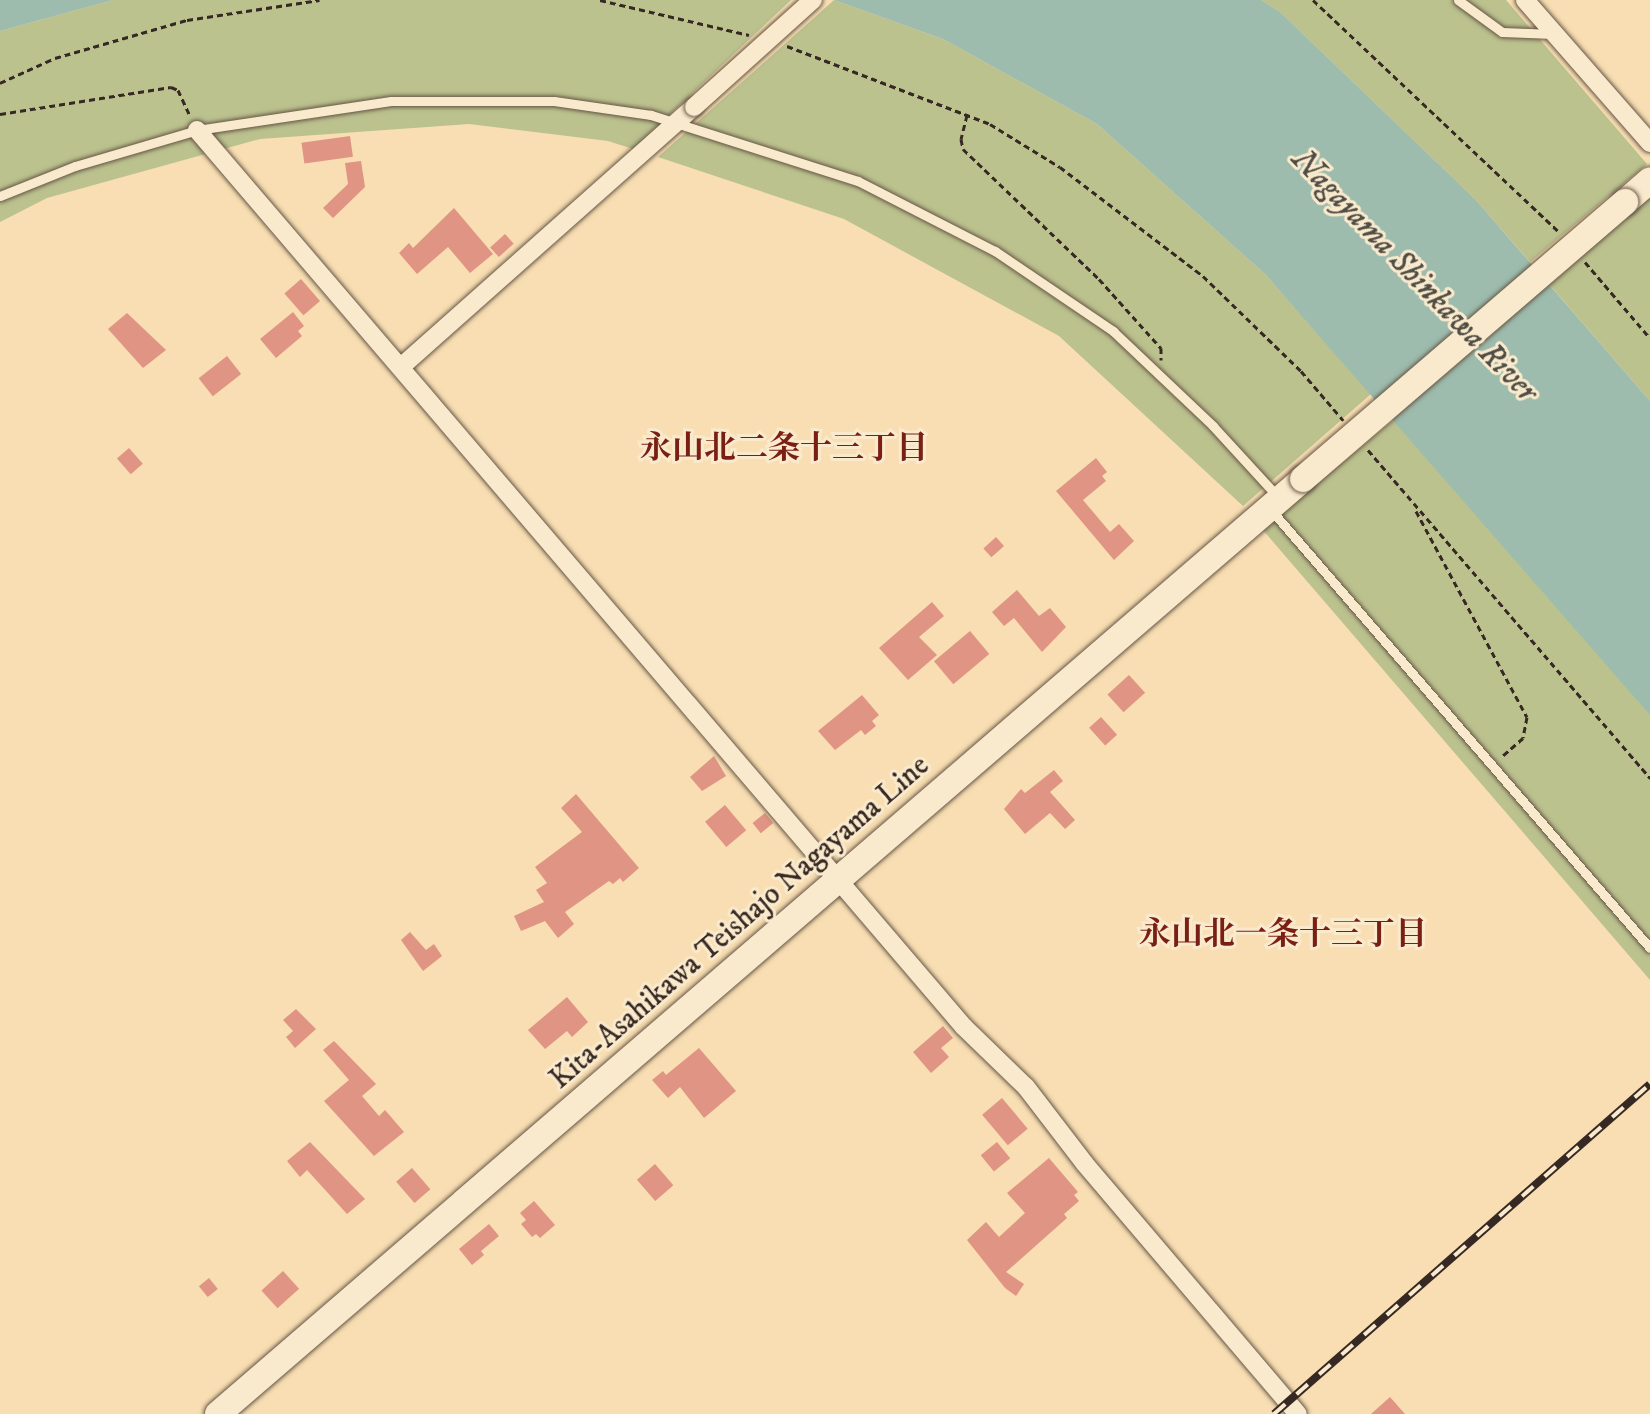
<!DOCTYPE html>
<meta charset="utf-8">
<style>
body{margin:0}
#map{position:relative;width:1650px;height:1414px;overflow:hidden;background:#f8deb2;font-family:"IM FELL DW Pica","Noto Serif JP",serif}
div>[style]{position:absolute}
.green>*{inset:0;background:#bbc28e}
.water>*{inset:0;background:#9dbcad}
.building>*{inset:0;background:#e09484;transform-origin:0 0}
.path>*{height:3px;margin-top:-1.5px;transform-origin:0;background:repeating-linear-gradient(90deg,#362822 0 6px,transparent 0 10px)}
.roads{filter:drop-shadow(0 0 2px #665646) drop-shadow(0 0 2px #665646)}
.lane>*{height:9px;margin:-4.5px;padding:0 4.5px;transform-origin:4.5px;border-radius:4.5px;background:#faeacd}
.street>*{height:18px;margin:-9px;padding:0 9px;transform-origin:9px;border-radius:9px;background:#faeacd}
.secondary>*{height:26px;margin:-13px;padding:0 13px;transform-origin:13px;border-radius:13px;background:#faeacd}
.rail>*{height:8px;margin-top:-4px;transform-origin:0;background:repeating-linear-gradient(90deg,#faeacd 0 15px,#362822 0 30px);box-sizing:border-box;border-block:2px solid #362822}
.bridges{filter:drop-shadow(0 0 2px #665646) drop-shadow(0 0 2px #665646)}
.street-bridge>*{height:18px;margin:-9px;padding:0 9px;transform-origin:9px;border-radius:9px;background:#faeacd}
.secondary-bridge>*{height:26px;margin:-13px;padding:0 13px;transform-origin:13px;border-radius:13px;background:#faeacd}
span{translate:-50% -50%;white-space:nowrap;text-align:center;line-height:1.15;-webkit-text-stroke:6px #faeacd;paint-order:stroke}
.street-label{font-size:30px;color:#362822}
.water-label{font-size:32px;color:#504d45;font-style:italic}
.neighbourhood-label{font-size:32px;color:#7a1f14;font-weight:700}
</style>
<div id="map">
<div class="green">
<div style="clip-path:polygon(113px 0,791px 0,633px 149px,608px 141px,469px 124px,260px 139px,47px 198px,0 222px,0 31px)"></div>
<div style="clip-path:polygon(834px 0,943px 39px,1097px 124px,1265px 274px,1371px 394px,1243px 506px,1059px 336px,844px 219px,658px 157px)"></div>
<div style="clip-path:polygon(1261px 0,1506px 0,1647px 164px,1530px 262px,1475px 199px,1280px 12px)"></div>
<div style="clip-path:polygon(1650px 194px,1650px 401px,1549px 284px)"></div>
<div style="clip-path:polygon(1394px 420px,1650px 714px,1650px 980px,1262px 529px)"></div>
</div>
<div class="water">
<div style="clip-path:polygon(0 0,113px 0,0 31px)"></div>
<div style="clip-path:polygon(834px 0,1261px 0,1280px 12px,1475px 199px,1650px 401px,1650px 715px,1265px 274px,1097px 124px,943px 39px)"></div>
</div>
<div class="building">
<div style="left:350px;top:136px;width:21px;height:49px;rotate:82deg"></div>
<div style="clip-path:polygon(361px 161px,365px 187px,333px 218px,323px 208px,348px 184px,345px 163px)"></div>
<div style="clip-path:polygon(454px 208px,493px 254px,470px 273px,448px 247px,417px 274px,399px 253px,409px 243px,413px 248px)"></div>
<div style="left:505px;top:234px;width:13px;height:20px;rotate:48deg"></div>
<div style="left:301px;top:279px;width:29px;height:22px;rotate:49deg"></div>
<div style="clip-path:polygon(293px 312px,304px 326px,298px 331px,302px 336px,276px 358px,260px 339px)"></div>
<div style="clip-path:polygon(127px 313px,166px 350px,143px 368px,108px 329px)"></div>
<div style="left:227px;top:356px;width:23px;height:36px;rotate:52deg"></div>
<div style="left:129px;top:448px;width:21px;height:16px;rotate:49deg"></div>
<div style="clip-path:polygon(1096px 458px,1107px 472px,1102px 476px,1106px 481px,1083px 500px,1110px 532px,1119px 524px,1134px 541px,1114px 560px,1056px 491px)"></div>
<div style="left:996px;top:537px;width:12px;height:17px;rotate:48deg"></div>
<div style="clip-path:polygon(1017px 590px,1039px 616px,1050px 608px,1066px 627px,1042px 652px,1014px 618px,1004px 626px,992px 612px)"></div>
<div style="clip-path:polygon(932px 602px,944px 616px,919px 637px,937px 655px,908px 680px,879px 648px)"></div>
<div style="left:970px;top:631px;width:30px;height:47px;rotate:50deg"></div>
<div style="left:1129px;top:675px;width:24px;height:29px;rotate:48deg"></div>
<div style="clip-path:polygon(862px 695px,879px 715px,872px 721px,876px 726px,865px 735px,861px 730px,835px 750px,818px 731px)"></div>
<div style="left:1101px;top:717px;width:24px;height:16px;rotate:48deg"></div>
<div style="clip-path:polygon(714px 756px,726px 776px,702px 791px,690px 777px)"></div>
<div style="clip-path:polygon(1054px 770px,1063px 781px,1050px 792px,1075px 820px,1065px 829px,1050px 813px,1025px 834px,1004px 809px,1021px 789px,1025px 793px)"></div>
<div style="clip-path:polygon(576px 794px,639px 868px,623px 882px,620px 878px,613px 884px,609px 881px,565px 912px,574px 924px,558px 938px,545px 921px,521px 931px,514px 916px,544px 902px,536px 890px,547px 883px,535px 867px,582px 832px,561px 808px)"></div>
<div style="left:725px;top:805px;width:33px;height:26px;rotate:50deg"></div>
<div style="left:765px;top:813px;width:13px;height:16px;rotate:51deg"></div>
<div style="clip-path:polygon(410px 932px,426px 950px,434px 944px,442px 956px,423px 971px,401px 940px)"></div>
<div style="clip-path:polygon(567px 997px,588px 1022px,572px 1037px,567px 1031px,545px 1049px,528px 1030px)"></div>
<div style="clip-path:polygon(296px 1009px,316px 1029px,295px 1048px,286px 1037px,293px 1031px,283px 1020px)"></div>
<div style="clip-path:polygon(943px 1026px,953px 1038px,941px 1048px,949px 1057px,931px 1073px,913px 1052px)"></div>
<div style="clip-path:polygon(334px 1041px,376px 1084px,362px 1096px,379px 1116px,385px 1110px,404px 1132px,374px 1156px,324px 1101px,349px 1080px,323px 1050px)"></div>
<div style="clip-path:polygon(699px 1048px,736px 1091px,704px 1118px,680px 1087px,668px 1098px,652px 1080px,663px 1071px,666px 1075px)"></div>
<div style="left:1002px;top:1098px;width:40px;height:26px;rotate:50deg"></div>
<div style="clip-path:polygon(310px 1142px,365px 1199px,347px 1214px,307px 1170px,300px 1177px,287px 1161px)"></div>
<div style="left:997px;top:1142px;width:21px;height:21px;rotate:51deg"></div>
<div style="clip-path:polygon(1049px 1158px,1078px 1192px,1074px 1195px,1079px 1201px,1064px 1214px,1067px 1218px,1006px 1272px,1024px 1284px,1016px 1296px,1005px 1288px,967px 1240px,986px 1222px,999px 1237px,1025px 1213px,1007px 1193px)"></div>
<div style="left:655px;top:1164px;width:28px;height:24px;rotate:49deg"></div>
<div style="left:412px;top:1168px;width:28px;height:21px;rotate:49deg"></div>
<div style="clip-path:polygon(534px 1201px,555px 1225px,540px 1238px,536px 1234px,532px 1237px,521px 1224px,526px 1220px,520px 1213px)"></div>
<div style="clip-path:polygon(489px 1224px,499px 1236px,481px 1251px,484px 1255px,472px 1265px,459px 1249px)"></div>
<div style="left:283px;top:1271px;width:24px;height:29px;rotate:48deg"></div>
<div style="left:209px;top:1278px;width:14px;height:13px;rotate:51deg"></div>
<div style="clip-path:polygon(1390px 1397px,1405px 1414px,1371px 1414px)"></div>
</div>
<div class="path">
<div style="left:600px;top:0;width:153px;rotate:13.2deg"></div>
<div style="left:1313px;top:0;width:338px;rotate:43.3deg"></div>
<div style="left:787px;top:46px;width:217px;rotate:21deg"></div>
<div style="left:990px;top:124px;width:82px;rotate:31.6deg"></div>
<div style="left:1060px;top:167px;width:180px;rotate:37.3deg"></div>
<div style="left:1203px;top:276px;width:136px;rotate:44.1deg"></div>
<div style="left:1301px;top:371px;width:65px;rotate:49.4deg"></div>
<div style="left:0;top:83px;width:60px;rotate:-24.4deg"></div>
<div style="left:55px;top:58px;width:137px;rotate:-16.1deg"></div>
<div style="left:187px;top:20px;width:134px;rotate:-8.6deg"></div>
<div style="left:0;top:114px;width:173px;rotate:-9deg"></div>
<div style="left:171px;top:87px;width:8px;rotate:23deg"></div>
<div style="left:178px;top:90px;width:29px;rotate:65deg"></div>
<div style="left:967px;top:115px;width:25px;rotate:104deg"></div>
<div style="left:961px;top:139px;width:10px;rotate:79deg"></div>
<div style="left:963px;top:149px;width:188px;rotate:43.7deg"></div>
<div style="left:1099px;top:279px;width:93px;rotate:48.1deg"></div>
<div style="left:1161px;top:348px;width:12px;rotate:90deg"></div>
<div style="left:1585px;top:262px;width:100px;rotate:49.5deg"></div>
<div style="left:1368px;top:450px;width:433px;rotate:49.3deg"></div>
<div style="left:1416px;top:511px;width:234px;rotate:61.7deg"></div>
<div style="left:1527px;top:717px;width:21px;rotate:101deg"></div>
<div style="left:1523px;top:738px;width:29px;rotate:139deg"></div>
</div>
<div class="roads">
<div class="lane">
<div style="left:1458px;top:0;width:54px;rotate:36deg"></div>
<div style="left:1502px;top:32px;width:52px;rotate:2.2deg"></div>
<div style="left:0;top:196px;width:81px;rotate:-21.8deg"></div>
<div style="left:75px;top:166px;width:127px;rotate:-16.4deg"></div>
<div style="left:197px;top:130px;width:196px;rotate:-8.5deg"></div>
<div style="left:391px;top:101px;width:163px"></div>
<div style="left:554px;top:101px;width:98px;rotate:8.2deg"></div>
<div style="left:651px;top:115px;width:217px;rotate:17.7deg"></div>
<div style="left:858px;top:181px;width:154px;rotate:27.1deg"></div>
<div style="left:995px;top:251px;width:143px;rotate:34.1deg"></div>
<div style="left:1113px;top:331px;width:138px;rotate:43.5deg"></div>
<div style="left:1213px;top:426px;width:96px;rotate:47.5deg"></div>
<div style="left:1271px;top:510px;width:579px;rotate:49.13deg"></div>
</div>
<div class="street">
<div style="left:1525px;top:0;width:190px;rotate:48.8deg"></div>
<div style="left:197px;top:130px;width:1180px;rotate:49.47deg"></div>
<div style="left:964px;top:1027px;width:86px;rotate:44.1deg"></div>
<div style="left:1026px;top:1087px;width:97px;rotate:52.5deg"></div>
<div style="left:1085px;top:1164px;width:328px;rotate:49.6deg"></div>
<div style="left:402px;top:366px;width:390px;rotate:-41.6deg"></div>
</div>
<div class="secondary">
<div style="left:1625px;top:202px;width:33px;rotate:-41deg"></div>
<div style="left:218px;top:1414px;width:1432px;rotate:-40.75deg"></div>
</div>
</div>
<div class="rail">
<div style="left:1274px;top:1414px;width:500px;rotate:-41.27deg"></div>
</div>
<div class="bridges">
<div class="street-bridge">
<div style="left:694px;top:107px;width:160px;rotate:-42deg"></div>
</div>
<div class="secondary-bridge">
<div style="left:1303px;top:479px;width:425px;rotate:-40.7deg"></div>
</div>
</div>
<div class="street-label">
<span style="left:740px;top:923px;rotate:-41deg">Kita-Asahikawa Teishajo Nagayama Line</span>
</div>
<div class="water-label">
<span style="left:1414px;top:276px;rotate:46deg">Nagayama Shinkawa River</span>
</div>
<div class="neighbourhood-label">
<span style="left:784px;top:449px">永山北二条十三丁目</span>
<span style="left:1283px;top:935px">永山北一条十三丁目</span>
</div>
</div>
